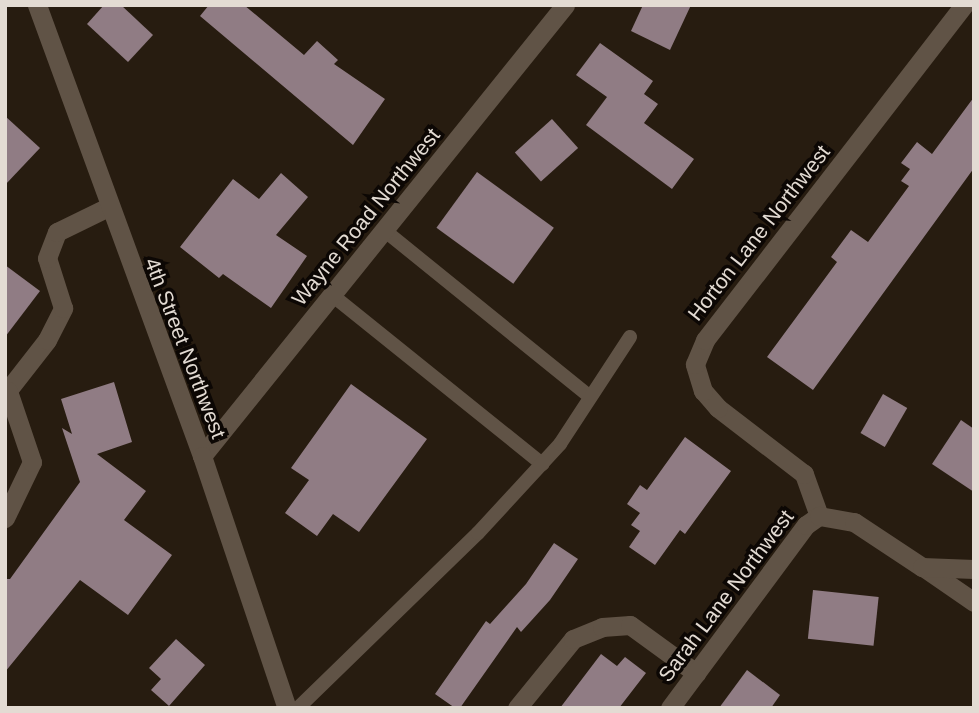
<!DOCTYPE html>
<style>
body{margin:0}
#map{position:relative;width:979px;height:713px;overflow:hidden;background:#271c10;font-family:Arial,sans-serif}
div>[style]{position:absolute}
.building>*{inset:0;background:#907c84;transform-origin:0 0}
.service>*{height:14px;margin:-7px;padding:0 7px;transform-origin:7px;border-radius:7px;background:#605346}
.minor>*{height:19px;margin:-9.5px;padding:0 9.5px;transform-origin:9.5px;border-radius:9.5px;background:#605346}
.secondary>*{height:19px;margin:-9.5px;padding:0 9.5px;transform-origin:9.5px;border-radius:9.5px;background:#605346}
span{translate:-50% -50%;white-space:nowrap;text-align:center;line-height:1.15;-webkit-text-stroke:7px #0c0704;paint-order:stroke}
.street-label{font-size:21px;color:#e3dbd3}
.frame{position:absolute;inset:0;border:7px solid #e3dbd3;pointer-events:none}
</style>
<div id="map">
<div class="building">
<div style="clip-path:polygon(104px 5px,121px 5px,153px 35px,128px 62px,87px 24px)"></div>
<div style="clip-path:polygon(209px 5px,244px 5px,304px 55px,317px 41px,338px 60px,334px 64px,385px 99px,353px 145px,200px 16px)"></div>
<div style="clip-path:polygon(643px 5px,691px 5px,670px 50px,631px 31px)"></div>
<div style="clip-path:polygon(600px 43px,653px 81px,644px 94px,658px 104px,644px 123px,694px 159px,672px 189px,586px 125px,607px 97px,576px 75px)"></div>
<div style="clip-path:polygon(974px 97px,974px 168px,813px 390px,767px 357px,837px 262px,831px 257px,851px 230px,868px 242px,909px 186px,901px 181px,910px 169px,901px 163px,917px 142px,932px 154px)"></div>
<div style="clip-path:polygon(5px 116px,40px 148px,5px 185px)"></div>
<div style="left:552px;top:119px;width:39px;height:50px;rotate:48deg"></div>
<div style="left:477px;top:172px;width:95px;height:69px;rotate:36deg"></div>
<div style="clip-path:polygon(281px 173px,308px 197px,276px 235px,307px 256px,271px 308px,223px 274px,219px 278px,180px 247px,233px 179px,259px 199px)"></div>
<div style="clip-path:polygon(5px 265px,40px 291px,5px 337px)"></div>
<div style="clip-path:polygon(114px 382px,132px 442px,97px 454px,146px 491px,124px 520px,172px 555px,128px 615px,80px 580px,5px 672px,5px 579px,10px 579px,80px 482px,62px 428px,72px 434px,61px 399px)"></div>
<div style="clip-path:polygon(351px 384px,427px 439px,359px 532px,333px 514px,317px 536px,285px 513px,309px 480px,291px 468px)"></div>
<div style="left:883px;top:394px;width:28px;height:45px;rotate:30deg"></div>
<div style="clip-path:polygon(961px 420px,974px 429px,974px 492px,932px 464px)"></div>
<div style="clip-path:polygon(685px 437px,731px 471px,685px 534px,680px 530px,655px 565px,629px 547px,640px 531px,631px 525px,640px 513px,627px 504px,640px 485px,647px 490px)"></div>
<div style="clip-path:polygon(554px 543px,578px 559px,550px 600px,521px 632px,517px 627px,460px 708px,455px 708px,435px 694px,486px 621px,490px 624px,526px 584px)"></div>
<div style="left:813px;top:590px;width:66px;height:49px;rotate:6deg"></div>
<div style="clip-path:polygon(176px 639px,205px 665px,169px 706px,151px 690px,161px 679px,149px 668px)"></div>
<div style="clip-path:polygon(601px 654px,617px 666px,625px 657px,646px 673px,619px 708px,560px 708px)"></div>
<div style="clip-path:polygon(747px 670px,780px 695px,771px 708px,719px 708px)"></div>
</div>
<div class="service">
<div style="left:384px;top:230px;width:264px;rotate:39deg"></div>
<div style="left:332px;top:295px;width:270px;rotate:38.8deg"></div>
<div style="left:298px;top:708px;width:251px;rotate:-44.2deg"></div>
<div style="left:478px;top:533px;width:121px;rotate:-47.3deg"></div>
<div style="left:560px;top:444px;width:128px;rotate:-56.8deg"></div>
</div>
<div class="minor">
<div style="left:5px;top:394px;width:68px;rotate:-52.1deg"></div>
<div style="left:47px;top:340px;width:36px;rotate:-63deg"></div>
<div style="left:63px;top:308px;width:52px;rotate:-107.7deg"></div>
<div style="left:47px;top:258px;width:28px;rotate:-69deg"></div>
<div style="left:57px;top:232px;width:57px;rotate:-26.1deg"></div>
<div style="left:202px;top:456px;width:579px;rotate:-51.17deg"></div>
<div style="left:819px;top:516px;width:45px;rotate:-109.7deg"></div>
<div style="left:804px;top:474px;width:108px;rotate:-142.5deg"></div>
<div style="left:718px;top:408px;width:23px;rotate:-131deg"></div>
<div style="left:703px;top:391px;width:28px;rotate:-107deg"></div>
<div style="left:695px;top:364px;width:26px;rotate:-67deg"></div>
<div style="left:705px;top:340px;width:423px;rotate:-52.3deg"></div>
<div style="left:5px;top:518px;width:62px;rotate:-64.3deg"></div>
<div style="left:32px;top:462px;width:75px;rotate:-108.7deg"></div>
<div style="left:926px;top:569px;width:58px;rotate:34.5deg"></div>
<div style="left:517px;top:708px;width:89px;rotate:-50.9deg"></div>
<div style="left:573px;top:639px;width:31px;rotate:-22deg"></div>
<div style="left:602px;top:627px;width:28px;rotate:-4deg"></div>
<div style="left:630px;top:625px;width:82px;rotate:36deg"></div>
<div style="left:670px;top:708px;width:228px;rotate:-53.4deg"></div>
<div style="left:806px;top:525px;width:16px;rotate:-35deg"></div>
<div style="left:819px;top:516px;width:36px;rotate:10deg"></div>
<div style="left:854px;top:522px;width:82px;rotate:33.5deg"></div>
<div style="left:922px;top:567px;width:52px;rotate:2.2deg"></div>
</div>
<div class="secondary">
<div style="left:37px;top:5px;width:480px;rotate:69.9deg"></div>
<div style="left:202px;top:456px;width:266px;rotate:71.4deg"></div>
</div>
<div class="street-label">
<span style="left:366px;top:217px;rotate:-51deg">Wayne Road Northwest</span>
<span style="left:759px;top:233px;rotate:-52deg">Horton Lane Northwest</span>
<span style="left:185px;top:348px;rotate:69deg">4th Street Northwest</span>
<span style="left:726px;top:596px;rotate:-53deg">Sarah Lane Northwest</span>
</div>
<div class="frame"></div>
</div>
